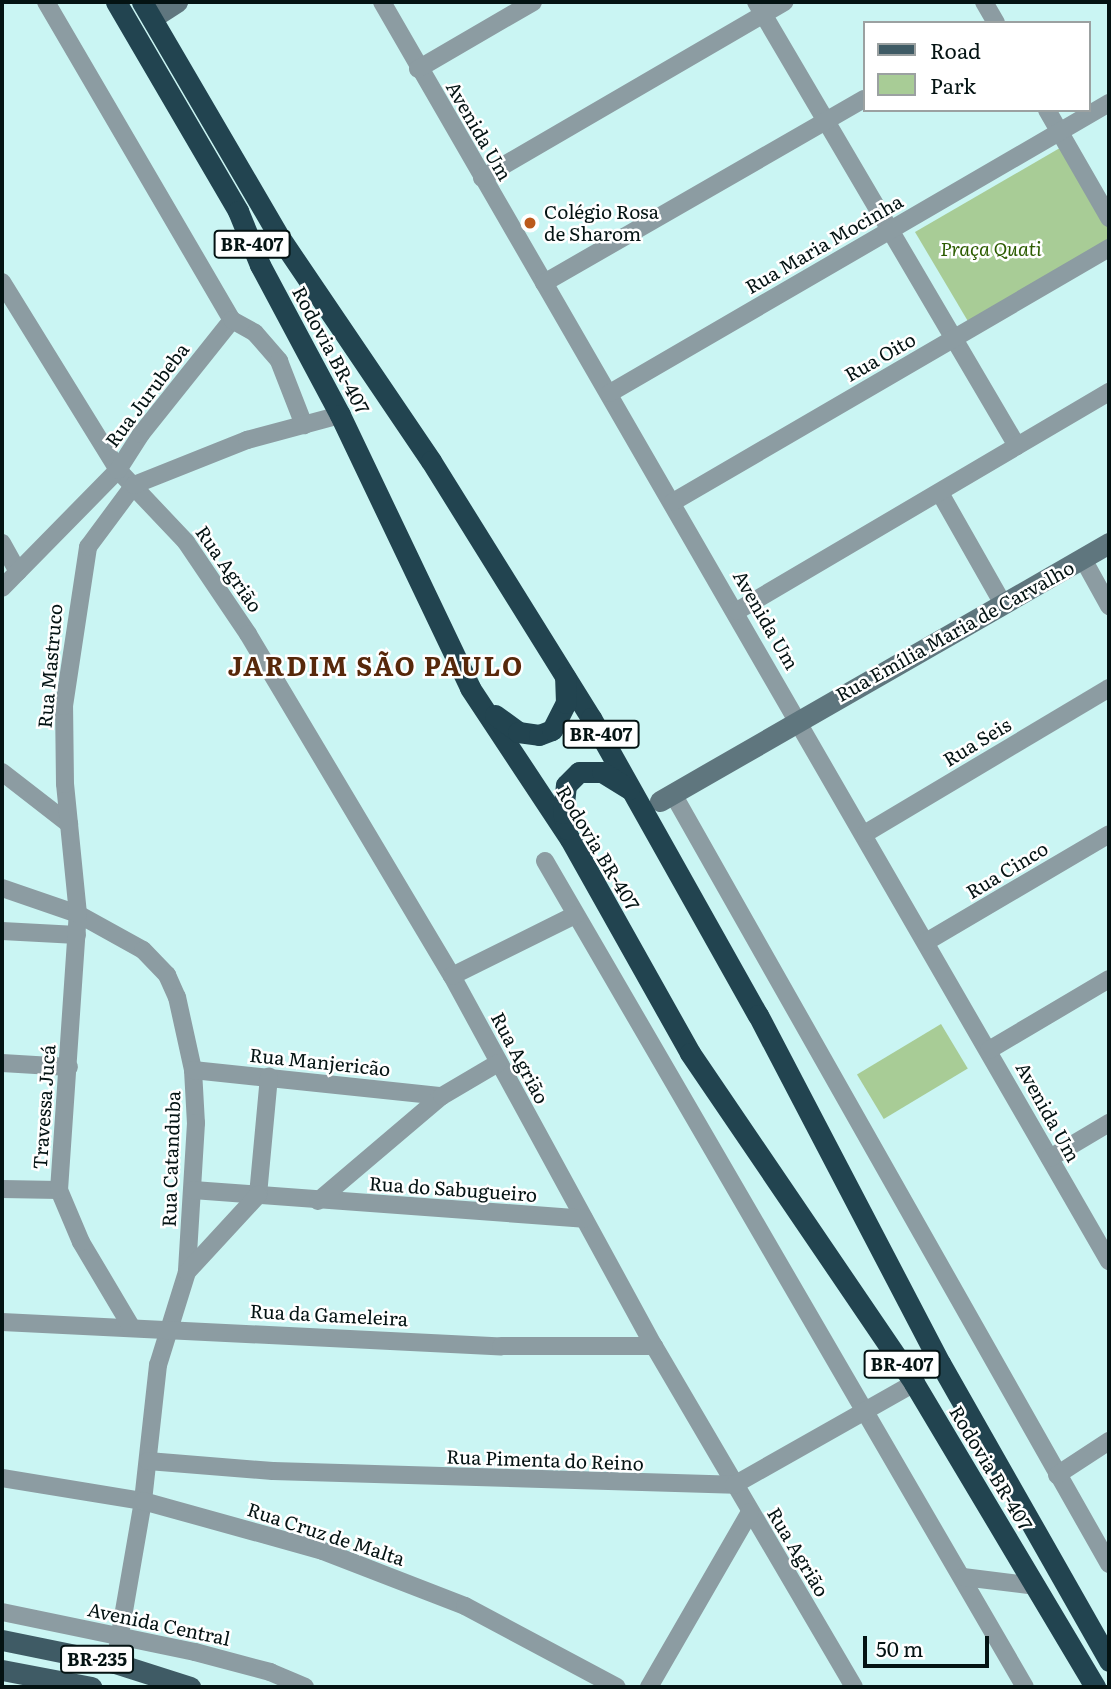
<!DOCTYPE html>
<meta charset="utf-8">
<style>
body{margin:0}
#map{position:relative;width:1111px;height:1689px;overflow:hidden;background:#caf5f3;font-family:Literata,serif}
div>[style]{position:absolute}
.green>*{inset:0;background:#a8cc96;transform-origin:0 0}
.street>*{height:18px;margin:-9px;padding:0 9px;transform-origin:9px;border-radius:9px;background:#8c9ca2}
.secondary>*{height:21px;margin:-10.5px;padding:0 10.5px;transform-origin:10.5px;border-radius:10.5px;background:#5f767e}
.primary>*{height:21px;margin:-10.5px;padding:0 10.5px;transform-origin:10.5px;border-radius:10.5px;background:#3f5b65}
.highway>*{height:21px;margin:-10.5px;padding:0 10.5px;transform-origin:10.5px;border-radius:10.5px;background:#224450}
.dots>*{width:19px;height:19px;translate:-50% -50%;box-sizing:border-box;border:4px solid #fff;border-radius:50%}
span{translate:-50% -50%;white-space:nowrap;text-align:center;line-height:1.15;-webkit-text-stroke:5px #fff;paint-order:stroke}
.shield-label span{padding:2px 5px;background:#fff;border:2px solid;border-radius:5px;-webkit-text-stroke-width:0}
.shield-label{font-size:18px;color:#041313;font-weight:700}
.street-label{font-size:19px;color:#041313}
.poi-label{font-size:19px;color:#041313}
.left{translate:0 -50%;text-align:left}
.park-label{font-size:19px;color:#2c5c00;font-style:italic}
.district-label{font-size:26px;color:#57280b;font-weight:700;letter-spacing:2px}
.frame{position:absolute;inset:0;border:4px solid #041313;pointer-events:none}
.legend{position:absolute;left:863px;top:21px;width:228px;height:91px;box-sizing:border-box;background:#fff;border:2px solid #9ba1a1;margin:0;padding:9px 12px;list-style:none;font-size:21px;color:#041313}
.legend li{display:flex;align-items:center;gap:14px;height:35px}
.legend b{width:35px;border:2px solid #9ba1a1}
.scale{position:absolute;left:863px;top:1636px;width:126px;height:32px;box-sizing:border-box;border:4px solid #041313;border-top:0;padding-left:9px;font-size:21px;line-height:24px;white-space:nowrap;color:#041313;-webkit-text-stroke:5px #fff;paint-order:stroke}
</style>
<div id="map">
<div class="green">
<div style="clip-path:polygon(1065px 145px,1109px 219px,1109px 240px,969px 323px,915px 232px)"></div>
<div style="left:941px;top:1024px;width:52px;height:98px;rotate:59deg"></div>
</div>
<div class="street">
<div style="left:46px;top:2px;width:368px;rotate:59.7deg"></div>
<div style="left:382px;top:2px;width:1454px;rotate:60deg"></div>
<div style="left:756px;top:2px;width:515px;rotate:59.55deg"></div>
<div style="left:984px;top:2px;width:24px;rotate:60deg"></div>
<div style="left:418px;top:69px;width:133px;rotate:-30.2deg"></div>
<div style="left:1047px;top:110px;width:125px;rotate:60.1deg"></div>
<div style="left:482px;top:178px;width:350px;rotate:-30.2deg"></div>
<div style="left:2px;top:282px;width:221px;rotate:58.3deg"></div>
<div style="left:118px;top:470px;width:99px;rotate:46.6deg"></div>
<div style="left:186px;top:542px;width:111px;rotate:56deg"></div>
<div style="left:248px;top:634px;width:398px;rotate:59.2deg"></div>
<div style="left:452px;top:976px;width:422px;rotate:61.4deg"></div>
<div style="left:654px;top:1346px;width:395px;rotate:59.6deg"></div>
<div style="left:544px;top:283px;width:369px;rotate:-29.9deg"></div>
<div style="left:610px;top:393px;width:577px;rotate:-30.16deg"></div>
<div style="left:940px;top:493px;width:125px;rotate:60.4deg"></div>
<div style="left:673px;top:502px;width:505px;rotate:-30.22deg"></div>
<div style="left:2px;top:543px;width:33px;rotate:61deg"></div>
<div style="left:1083px;top:559px;width:54px;rotate:61deg"></div>
<div style="left:2px;top:588px;width:165px;rotate:-45.5deg"></div>
<div style="left:118px;top:470px;width:43px;rotate:-57.4deg"></div>
<div style="left:141px;top:434px;width:146px;rotate:-51.4deg"></div>
<div style="left:232px;top:320px;width:26px;rotate:29deg"></div>
<div style="left:255px;top:333px;width:37px;rotate:49deg"></div>
<div style="left:279px;top:361px;width:69px;rotate:68.7deg"></div>
<div style="left:737px;top:611px;width:432px;rotate:-30.5deg"></div>
<div style="left:2px;top:772px;width:85px;rotate:37.8deg"></div>
<div style="left:673px;top:794px;width:885px;rotate:60.48deg"></div>
<div style="left:866px;top:833px;width:283px;rotate:-30.8deg"></div>
<div style="left:545px;top:861px;width:955px;rotate:59.84deg"></div>
<div style="left:2px;top:888px;width:80px;rotate:18.9deg"></div>
<div style="left:78px;top:914px;width:74px;rotate:29deg"></div>
<div style="left:143px;top:950px;width:35px;rotate:46deg"></div>
<div style="left:167px;top:975px;width:24px;rotate:66deg"></div>
<div style="left:177px;top:997px;width:75px;rotate:77.6deg"></div>
<div style="left:193px;top:1070px;width:53px;rotate:86.8deg"></div>
<div style="left:196px;top:1123px;width:149px;rotate:93.5deg"></div>
<div style="left:187px;top:1272px;width:97px;rotate:107.3deg"></div>
<div style="left:158px;top:1365px;width:137px;rotate:96.3deg"></div>
<div style="left:143px;top:1501px;width:164px;rotate:99.8deg"></div>
<div style="left:2px;top:931px;width:75px;rotate:3.1deg"></div>
<div style="left:926px;top:942px;width:212px;rotate:-30.5deg"></div>
<div style="left:452px;top:976px;width:137px;rotate:-26.4deg"></div>
<div style="left:989px;top:1050px;width:139px;rotate:-30.6deg"></div>
<div style="left:2px;top:1063px;width:67px;rotate:3.4deg"></div>
<div style="left:193px;top:1070px;width:250px;rotate:6deg"></div>
<div style="left:1050px;top:1158px;width:69px;rotate:-30.7deg"></div>
<div style="left:2px;top:1189px;width:57px;rotate:1deg"></div>
<div style="left:193px;top:1190px;width:392px;rotate:4.2deg"></div>
<div style="left:258px;top:1195px;width:119px;rotate:-84.7deg"></div>
<div style="left:318px;top:1201px;width:162px;rotate:-40.3deg"></div>
<div style="left:442px;top:1096px;width:65px;rotate:-30.5deg"></div>
<div style="left:187px;top:1272px;width:105px;rotate:-47.3deg"></div>
<div style="left:2px;top:1322px;width:500px;rotate:2.8deg"></div>
<div style="left:501px;top:1346px;width:153px"></div>
<div style="left:132px;top:1328px;width:100px;rotate:-120.7deg"></div>
<div style="left:81px;top:1242px;width:56px;rotate:-112.9deg"></div>
<div style="left:59px;top:1190px;width:277px;rotate:-86.1deg"></div>
<div style="left:78px;top:914px;width:131px;rotate:-95.7deg"></div>
<div style="left:65px;top:784px;width:78px;rotate:-90.7deg"></div>
<div style="left:64px;top:706px;width:161px;rotate:-81.4deg"></div>
<div style="left:88px;top:547px;width:77px;rotate:-53.4deg"></div>
<div style="left:134px;top:485px;width:122px;rotate:-21.7deg"></div>
<div style="left:247px;top:440px;width:96px;rotate:-15deg"></div>
<div style="left:148px;top:1461px;width:125px;rotate:4.6deg"></div>
<div style="left:273px;top:1471px;width:461px;rotate:1.7deg"></div>
<div style="left:734px;top:1485px;width:207px;rotate:-29.5deg"></div>
<div style="left:1057px;top:1475px;width:62px;rotate:-33.2deg"></div>
<div style="left:2px;top:1478px;width:143px;rotate:9.3deg"></div>
<div style="left:143px;top:1501px;width:187px;rotate:15.5deg"></div>
<div style="left:323px;top:1551px;width:152px;rotate:21.2deg"></div>
<div style="left:465px;top:1606px;width:172px;rotate:28.1deg"></div>
<div style="left:963px;top:1577px;width:74px;rotate:7deg"></div>
<div style="left:2px;top:1612px;width:197px;rotate:11.7deg"></div>
<div style="left:195px;top:1652px;width:78px;rotate:14.9deg"></div>
<div style="left:270px;top:1672px;width:38px;rotate:23deg"></div>
<div style="left:649px;top:1687px;width:202px;rotate:-60deg"></div>
</div>
<div class="secondary">
<div style="left:152px;top:18px;width:30px;rotate:-33deg"></div>
<div style="left:660px;top:801px;width:518px;rotate:-29.88deg"></div>
</div>
<div class="primary">
<div style="left:2px;top:1640px;width:115px;rotate:11.5deg"></div>
<div style="left:115px;top:1663px;width:79px;rotate:17.7deg"></div>
<div style="left:2px;top:1670px;width:91px;rotate:10.8deg"></div>
</div>
<div class="highway">
<div style="left:116px;top:2px;width:242px;rotate:59.7deg"></div>
<div style="left:238px;top:211px;width:58px;rotate:67.8deg"></div>
<div style="left:260px;top:265px;width:170px;rotate:61.9deg"></div>
<div style="left:340px;top:415px;width:302px;rotate:64.5deg"></div>
<div style="left:470px;top:688px;width:181px;rotate:56.5deg"></div>
<div style="left:570px;top:839px;width:245px;rotate:60.7deg"></div>
<div style="left:690px;top:1053px;width:399px;rotate:55.8deg"></div>
<div style="left:914px;top:1383px;width:354px;rotate:59.2deg"></div>
<div style="left:142px;top:2px;width:273px;rotate:59.7deg"></div>
<div style="left:280px;top:238px;width:269px;rotate:55.9deg"></div>
<div style="left:431px;top:461px;width:303px;rotate:58.1deg"></div>
<div style="left:591px;top:718px;width:341px;rotate:60.7deg"></div>
<div style="left:758px;top:1015px;width:393px;rotate:62.4deg"></div>
<div style="left:940px;top:1363px;width:343px;rotate:60.4deg"></div>
<div style="left:495px;top:715px;width:29px;rotate:36deg"></div>
<div style="left:518px;top:732px;width:21px;rotate:8deg"></div>
<div style="left:539px;top:735px;width:14px;rotate:-21deg"></div>
<div style="left:552px;top:730px;width:30px;rotate:-63deg"></div>
<div style="left:566px;top:703px;width:26px;rotate:-92deg"></div>
<div style="left:567px;top:829px;width:16px;rotate:-104deg"></div>
<div style="left:563px;top:813px;width:28px;rotate:-84deg"></div>
<div style="left:566px;top:785px;width:18px;rotate:-45deg"></div>
<div style="left:579px;top:772px;width:23px"></div>
<div style="left:602px;top:772px;width:32px;rotate:32deg"></div>
</div>
<div class="dots">
<div style="left:530px;top:223px;background:#bb591b"></div>
</div>
<div class="shield-label">
<span style="left:252px;top:244px">BR-407</span>
<span style="left:601px;top:734px">BR-407</span>
<span style="left:902px;top:1364px">BR-407</span>
<span style="left:97px;top:1659px">BR-235</span>
</div>
<div class="street-label">
<span style="left:479px;top:131px;rotate:60deg">Avenida Um</span>
<span style="left:824px;top:244px;rotate:-30deg">Rua Maria Mocinha</span>
<span style="left:331px;top:350px;rotate:62deg">Rodovia BR-407</span>
<span style="left:880px;top:357px;rotate:-30deg">Rua Oito</span>
<span style="left:147px;top:395px;rotate:-53deg">Rua Jurubeba</span>
<span style="left:229px;top:569px;rotate:55deg">Rua Agrião</span>
<span style="left:766px;top:620px;rotate:60deg">Avenida Um</span>
<span style="left:955px;top:631px;rotate:-29deg">Rua Emília Maria de Carvalho</span>
<span style="left:50px;top:666px;rotate:-85deg">Rua Mastruco</span>
<span style="left:977px;top:742px;rotate:-31deg">Rua Seis</span>
<span style="left:598px;top:848px;rotate:59deg">Rodovia BR-407</span>
<span style="left:1007px;top:870px;rotate:-31deg">Rua Cinco</span>
<span style="left:520px;top:1058px;rotate:62deg">Rua Agrião</span>
<span style="left:320px;top:1062px;rotate:6deg">Rua Manjericão</span>
<span style="left:44px;top:1107px;rotate:-86deg">Travessa Jucá</span>
<span style="left:1048px;top:1112px;rotate:61deg">Avenida Um</span>
<span style="left:171px;top:1159px;rotate:-88deg">Rua Catanduba</span>
<span style="left:453px;top:1189px;rotate:4deg">Rua do Sabugueiro</span>
<span style="left:329px;top:1315px;rotate:3deg">Rua da Gameleira</span>
<span style="left:545px;top:1460px;rotate:2deg">Rua Pimenta do Reino</span>
<span style="left:991px;top:1468px;rotate:59deg">Rodovia BR-407</span>
<span style="left:326px;top:1534px;rotate:18deg">Rua Cruz de Malta</span>
<span style="left:798px;top:1552px;rotate:59deg">Rua Agrião</span>
<span style="left:159px;top:1624px;rotate:12deg">Avenida Central</span>
</div>
<div class="poi-label">
<span class="left" style="left:544px;top:223px">Colégio Rosa<br>de Sharom</span>
</div>
<div class="park-label">
<span style="left:991px;top:249px">Praça Quati</span>
</div>
<div class="district-label">
<span style="left:376px;top:665px">JARDIM SÃO PAULO</span>
</div>
<div class="frame"></div>
<ul class="legend">
<li><b style="height:9px;background:#3f5b65"></b>Road</li>
<li><b style="height:19px;background:#a8cc96"></b>Park</li>
</ul>
<div class="scale">50 m</div>
</div>
